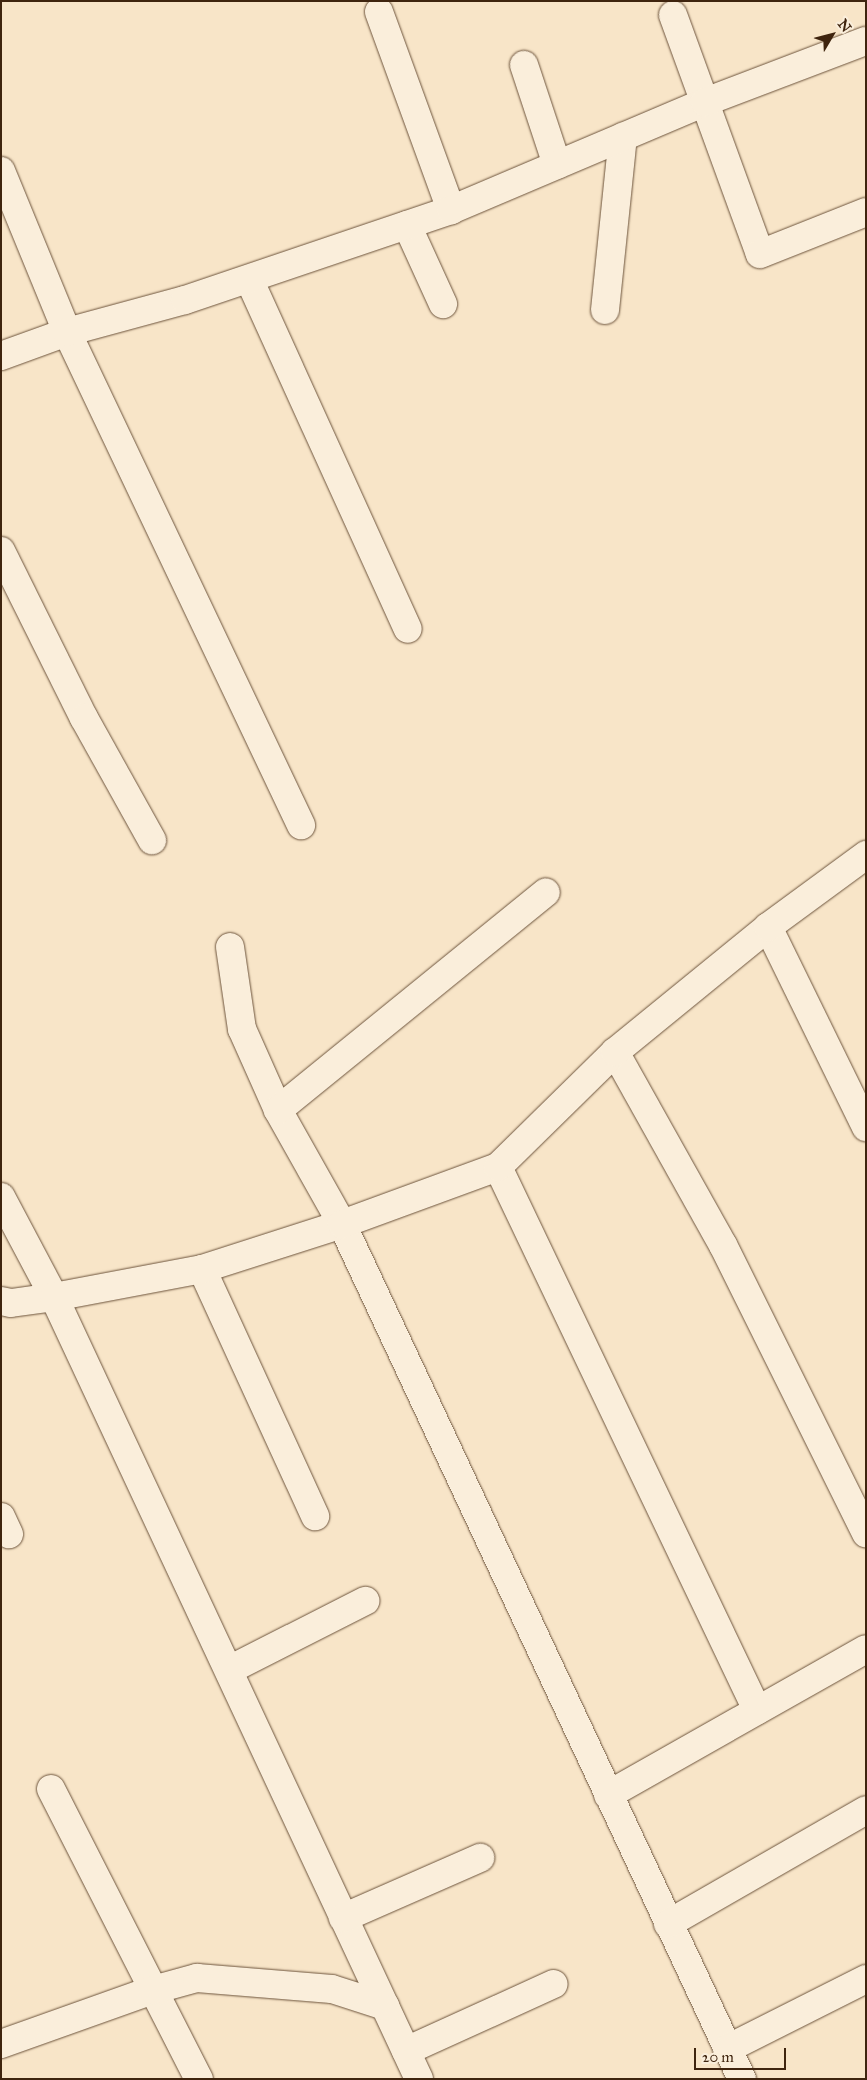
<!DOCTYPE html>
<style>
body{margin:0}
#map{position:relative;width:867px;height:2080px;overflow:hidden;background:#f8e5c8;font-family:"IM FELL Great Primer",serif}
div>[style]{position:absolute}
.roads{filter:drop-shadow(0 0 1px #6d543c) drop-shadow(0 0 1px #6d543c)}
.street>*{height:28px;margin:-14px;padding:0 14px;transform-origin:14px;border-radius:14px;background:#faeedb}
.secondary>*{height:28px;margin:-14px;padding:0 14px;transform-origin:14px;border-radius:14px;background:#faeedb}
span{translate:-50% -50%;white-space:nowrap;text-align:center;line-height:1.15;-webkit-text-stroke:4.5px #faeedb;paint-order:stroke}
.frame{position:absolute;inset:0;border:2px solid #3f240e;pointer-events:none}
.north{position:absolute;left:807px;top:10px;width:50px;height:50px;-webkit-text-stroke:4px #faeedb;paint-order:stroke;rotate:53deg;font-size:14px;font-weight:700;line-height:20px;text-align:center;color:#3f240e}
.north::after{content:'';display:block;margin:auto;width:18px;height:22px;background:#3f240e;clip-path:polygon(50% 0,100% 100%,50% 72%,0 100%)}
.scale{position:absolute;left:694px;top:2048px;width:92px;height:22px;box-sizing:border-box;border:2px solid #3f240e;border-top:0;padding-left:6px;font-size:15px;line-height:18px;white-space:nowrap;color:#3f240e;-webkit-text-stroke:4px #faeedb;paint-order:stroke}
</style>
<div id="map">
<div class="roads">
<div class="street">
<div style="left:379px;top:12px;width:211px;rotate:70deg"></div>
<div style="left:673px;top:15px;width:254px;rotate:70deg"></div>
<div style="left:760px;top:254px;width:114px;rotate:-21.6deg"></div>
<div style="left:524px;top:65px;width:105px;rotate:71.7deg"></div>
<div style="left:1px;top:171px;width:174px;rotate:67.7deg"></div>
<div style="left:67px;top:332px;width:546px;rotate:64.61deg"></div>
<div style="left:407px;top:225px;width:87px;rotate:65.5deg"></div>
<div style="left:249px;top:279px;width:384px;rotate:65.6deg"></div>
<div style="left:605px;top:310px;width:174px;rotate:-84.1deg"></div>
<div style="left:1px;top:356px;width:70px;rotate:-20deg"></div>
<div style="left:67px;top:332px;width:122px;rotate:-15.2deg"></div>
<div style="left:185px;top:300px;width:281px;rotate:-18.7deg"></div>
<div style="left:451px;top:210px;width:276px;rotate:-23deg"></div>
<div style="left:705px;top:102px;width:172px;rotate:-20.8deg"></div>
<div style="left:1px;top:551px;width:186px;rotate:63.6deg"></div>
<div style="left:84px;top:718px;width:140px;rotate:60.9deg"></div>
<div style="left:768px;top:927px;width:223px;rotate:63.9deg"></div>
<div style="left:230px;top:947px;width:83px;rotate:81.7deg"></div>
<div style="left:242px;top:1029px;width:89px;rotate:66deg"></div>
<div style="left:278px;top:1110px;width:131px;rotate:60.7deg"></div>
<div style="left:342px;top:1224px;width:944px;rotate:64.93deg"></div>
<div style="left:615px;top:1052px;width:221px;rotate:60.8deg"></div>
<div style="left:723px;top:1245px;width:322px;rotate:63.6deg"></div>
<div style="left:278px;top:1110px;width:345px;rotate:-39.1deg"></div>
<div style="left:498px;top:1167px;width:602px;rotate:64.5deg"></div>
<div style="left:1px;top:1197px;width:113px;rotate:62.1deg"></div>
<div style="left:54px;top:1297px;width:863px;rotate:64.98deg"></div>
<div style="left:202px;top:1269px;width:272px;rotate:65.4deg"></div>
<div style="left:1px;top:1517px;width:19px;rotate:65deg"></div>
<div style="left:229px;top:1670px;width:153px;rotate:-26.9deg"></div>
<div style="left:51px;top:1789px;width:326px;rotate:63deg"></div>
<div style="left:608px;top:1795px;width:296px;rotate:-29.5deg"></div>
<div style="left:343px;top:1918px;width:150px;rotate:-23.7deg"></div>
<div style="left:668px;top:1924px;width:228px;rotate:-29.9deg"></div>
<div style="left:1px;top:2044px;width:161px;rotate:-19.6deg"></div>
<div style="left:153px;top:1990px;width:46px;rotate:-15.3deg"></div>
<div style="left:197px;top:1978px;width:135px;rotate:4.7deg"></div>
<div style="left:332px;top:1989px;width:56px;rotate:17.8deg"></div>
<div style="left:727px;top:2049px;width:156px;rotate:-26.7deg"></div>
<div style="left:406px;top:2051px;width:162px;rotate:-24.4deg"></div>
</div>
<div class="secondary">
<div style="left:1px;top:1301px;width:10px;rotate:11deg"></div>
<div style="left:11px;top:1303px;width:43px;rotate:-7.9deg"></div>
<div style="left:54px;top:1297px;width:151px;rotate:-10.7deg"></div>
<div style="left:202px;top:1269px;width:147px;rotate:-17.8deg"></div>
<div style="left:342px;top:1224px;width:166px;rotate:-20.1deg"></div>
<div style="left:498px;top:1167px;width:164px;rotate:-44.5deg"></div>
<div style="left:615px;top:1052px;width:198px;rotate:-39.2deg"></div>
<div style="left:768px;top:927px;width:122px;rotate:-36.3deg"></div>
</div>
</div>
<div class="frame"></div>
<div class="north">N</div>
<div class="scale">20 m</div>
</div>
